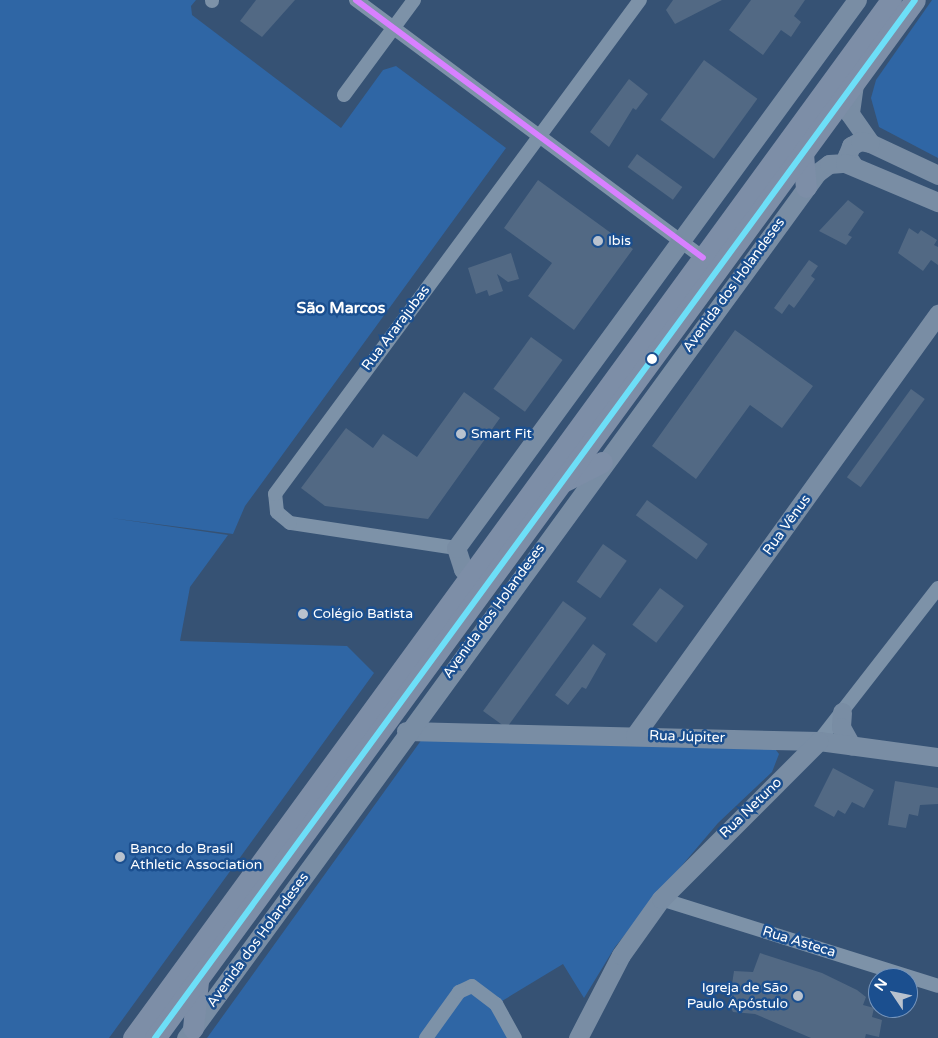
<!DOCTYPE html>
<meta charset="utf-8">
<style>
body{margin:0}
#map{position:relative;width:938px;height:1038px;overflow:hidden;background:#365274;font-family:"Varela Round",sans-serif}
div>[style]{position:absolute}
.green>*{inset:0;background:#2f66a5}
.building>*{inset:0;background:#526984;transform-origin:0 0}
.street>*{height:14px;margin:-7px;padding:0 7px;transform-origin:7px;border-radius:7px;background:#7d92a8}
.secondary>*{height:19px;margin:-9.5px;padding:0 9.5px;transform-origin:9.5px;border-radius:9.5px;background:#798da4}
.primary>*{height:21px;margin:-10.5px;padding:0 10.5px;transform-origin:10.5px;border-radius:10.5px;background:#7d8ea7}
.bus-1>*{height:6px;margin:-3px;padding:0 3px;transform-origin:3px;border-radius:3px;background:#6ddff8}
.bus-2>*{height:6px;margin:-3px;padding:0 3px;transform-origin:3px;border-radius:3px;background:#d880ff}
.dots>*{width:14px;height:14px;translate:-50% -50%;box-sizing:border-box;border:2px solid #1b4f8f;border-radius:50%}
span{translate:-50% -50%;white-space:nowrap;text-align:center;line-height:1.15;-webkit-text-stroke:5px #1b4f8f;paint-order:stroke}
.poi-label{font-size:14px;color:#fff}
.left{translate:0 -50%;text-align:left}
.right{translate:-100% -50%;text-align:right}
.street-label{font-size:14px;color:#fff}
.quarter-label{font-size:16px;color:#fff;font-weight:700}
.north{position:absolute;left:868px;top:968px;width:50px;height:50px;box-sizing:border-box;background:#1b4f8f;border:1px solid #7695bc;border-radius:50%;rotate:304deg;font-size:14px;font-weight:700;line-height:20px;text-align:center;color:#fff}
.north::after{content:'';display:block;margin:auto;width:18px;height:22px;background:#b9c2ce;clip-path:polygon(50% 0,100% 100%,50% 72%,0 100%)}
</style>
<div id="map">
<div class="green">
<div style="clip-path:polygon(0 0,196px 0,191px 6px,192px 15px,341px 128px,383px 70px,396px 66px,506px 148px,245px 506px,233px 534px,111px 518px,228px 535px,190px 587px,180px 641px,347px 646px,374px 673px,109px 1038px,0 1038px)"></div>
<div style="clip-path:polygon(932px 0,938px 0,938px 158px,879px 127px,871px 98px,876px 80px)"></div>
<div style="clip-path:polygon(425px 735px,772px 745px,779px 754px,772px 772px,718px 823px,656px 896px,615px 947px,584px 998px,563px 964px,502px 1001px,507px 1038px,207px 1038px)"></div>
</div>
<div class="building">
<div style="clip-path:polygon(256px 0,295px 0,262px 37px,240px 21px)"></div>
<div style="clip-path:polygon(673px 0,722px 0,675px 24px,666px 10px)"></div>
<div style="clip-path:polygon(751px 0,805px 0,794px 16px,801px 22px,791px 37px,781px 30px,763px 55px,729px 30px)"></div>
<div style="left:704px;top:60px;width:66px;height:74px;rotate:36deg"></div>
<div style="clip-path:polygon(629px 79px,648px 94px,636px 110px,633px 108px,609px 147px,590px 132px)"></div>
<div style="left:637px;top:154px;width:56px;height:16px;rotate:36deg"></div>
<div style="clip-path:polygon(538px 180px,633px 249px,574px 330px,528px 296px,552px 263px,504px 228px)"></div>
<div style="clip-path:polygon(848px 200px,864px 212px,848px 235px,852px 237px,846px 245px,819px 231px)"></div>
<div style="clip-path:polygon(909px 228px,918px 234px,921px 230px,937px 240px,934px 245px,938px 247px,938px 265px,931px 260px,923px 271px,898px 253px)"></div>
<div style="clip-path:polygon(511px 253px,519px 279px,508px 282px,497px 274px,503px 291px,489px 296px,487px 290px,476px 294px,468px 268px)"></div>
<div style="clip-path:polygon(809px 260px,818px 266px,811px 276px,815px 279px,794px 308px,789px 304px,782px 314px,774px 308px)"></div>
<div style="clip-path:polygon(735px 330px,813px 386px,782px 428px,750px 405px,696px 479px,652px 446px)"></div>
<div style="left:531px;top:337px;width:39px;height:64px;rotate:36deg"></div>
<div style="left:911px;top:389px;width:17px;height:109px;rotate:36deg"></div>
<div style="clip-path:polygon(464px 392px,500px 418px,428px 519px,325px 506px,301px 488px,346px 428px,373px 448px,383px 434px,417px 457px)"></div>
<div style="left:647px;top:500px;width:75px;height:19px;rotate:36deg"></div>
<div style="left:603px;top:544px;width:29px;height:46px;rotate:35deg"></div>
<div style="left:660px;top:588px;width:30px;height:46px;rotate:37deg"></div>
<div style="left:563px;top:601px;width:29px;height:136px;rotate:36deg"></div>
<div style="clip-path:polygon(593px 644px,606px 654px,586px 689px,582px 687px,568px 705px,555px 695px)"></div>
<div style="clip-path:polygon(833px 768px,874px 790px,864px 808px,852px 802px,845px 814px,838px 810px,834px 817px,814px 806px)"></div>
<div style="clip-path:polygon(895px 781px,938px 788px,938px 804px,920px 805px,918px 816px,909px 814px,906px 828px,888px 825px)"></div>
<div style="clip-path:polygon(760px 953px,822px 973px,857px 990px,866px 997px,863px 1005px,874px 1008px,872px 1017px,882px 1020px,879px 1037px,866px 1034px,865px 1038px,811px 1038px,755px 1014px,733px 1012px,729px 1004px,734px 971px,753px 972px)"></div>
</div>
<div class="street">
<div style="left:356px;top:0;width:432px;rotate:36.6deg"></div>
<div style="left:212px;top:1px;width:1px;rotate:-90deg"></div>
<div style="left:344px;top:95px;width:118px;rotate:-53.6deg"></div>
<div style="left:456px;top:548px;width:168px;rotate:-171.4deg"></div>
<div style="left:290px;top:523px;width:17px;rotate:-140deg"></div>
<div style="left:277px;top:512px;width:18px;rotate:-96deg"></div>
<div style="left:275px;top:494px;width:614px;rotate:-53.54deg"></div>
<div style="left:819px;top:741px;width:194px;rotate:-52.1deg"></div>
<div style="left:661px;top:899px;width:290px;rotate:17.4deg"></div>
<div style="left:426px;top:1038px;width:57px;rotate:-54.3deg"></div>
<div style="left:459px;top:992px;width:14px;rotate:-25deg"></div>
<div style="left:472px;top:986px;width:30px;rotate:37deg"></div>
<div style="left:496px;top:1004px;width:39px;rotate:61deg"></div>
</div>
<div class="secondary">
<div style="left:854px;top:84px;width:30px;rotate:98deg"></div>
<div style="left:850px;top:114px;width:35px;rotate:55deg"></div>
<div style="left:870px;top:143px;width:75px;rotate:25.2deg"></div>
<div style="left:853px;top:165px;width:11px;rotate:-124deg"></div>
<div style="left:847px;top:156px;width:11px;rotate:-68deg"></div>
<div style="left:851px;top:146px;width:10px;rotate:-29deg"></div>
<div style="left:860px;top:141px;width:10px;rotate:11deg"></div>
<div style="left:485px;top:579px;width:24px;rotate:-156deg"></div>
<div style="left:463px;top:569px;width:22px;rotate:-108deg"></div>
<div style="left:456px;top:548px;width:679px;rotate:-53.81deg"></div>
<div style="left:842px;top:712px;width:15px;rotate:94deg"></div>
<div style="left:841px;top:727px;width:21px;rotate:61deg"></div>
<div style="left:406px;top:731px;width:413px;rotate:1.4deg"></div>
<div style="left:819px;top:741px;width:120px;rotate:7.7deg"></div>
<div style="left:635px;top:735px;width:519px;rotate:-54.26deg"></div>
<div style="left:186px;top:1038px;width:1071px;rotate:-53.89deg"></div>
<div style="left:817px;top:173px;width:15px;rotate:-37deg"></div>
<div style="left:829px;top:164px;width:16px;rotate:-4deg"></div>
<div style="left:845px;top:163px;width:101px;rotate:22.8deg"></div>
<div style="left:578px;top:1038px;width:93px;rotate:-62.6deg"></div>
<div style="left:621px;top:955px;width:69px;rotate:-54.5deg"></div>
<div style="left:661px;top:899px;width:223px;rotate:-45deg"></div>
</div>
<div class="primary">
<div style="left:803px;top:154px;width:33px;rotate:85deg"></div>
<div style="left:561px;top:483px;width:46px;rotate:-27.1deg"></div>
<div style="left:193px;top:1028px;width:47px;rotate:-83.9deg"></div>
<div style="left:133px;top:1038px;width:1285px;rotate:-53.86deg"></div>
<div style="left:155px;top:1038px;width:1286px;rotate:-53.79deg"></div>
</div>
<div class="bus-1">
<div style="left:155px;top:1038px;width:1286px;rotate:-53.79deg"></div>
</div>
<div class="bus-2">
<div style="left:356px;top:0;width:432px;rotate:36.6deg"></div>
</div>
<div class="dots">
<div style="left:598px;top:241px;background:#b9c2ce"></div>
<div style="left:652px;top:359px;background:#fff"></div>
<div style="left:461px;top:434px;background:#b9c2ce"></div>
<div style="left:303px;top:614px;background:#b9c2ce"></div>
<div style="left:120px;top:857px;background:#b9c2ce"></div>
<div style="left:798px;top:996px;background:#b9c2ce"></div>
</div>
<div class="poi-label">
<span class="left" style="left:608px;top:241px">Ibis</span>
<span class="left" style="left:471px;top:434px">Smart Fit</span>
<span class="left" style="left:313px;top:614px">Colégio Batista</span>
<span class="left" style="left:130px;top:857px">Banco do Brasil<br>Athletic Association</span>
<span class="right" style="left:788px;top:996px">Igreja de São<br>Paulo Apóstulo</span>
</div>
<div class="street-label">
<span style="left:734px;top:285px;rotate:-54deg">Avenida dos Holandeses</span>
<span style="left:396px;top:328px;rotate:-53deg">Rua Ararajubas</span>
<span style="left:787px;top:525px;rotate:-54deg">Rua Vênus</span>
<span style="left:494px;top:611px;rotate:-54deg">Avenida dos Holandeses</span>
<span style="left:687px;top:737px;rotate:2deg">Rua Júpiter</span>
<span style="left:751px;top:808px;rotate:-44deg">Rua Netuno</span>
<span style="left:258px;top:940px;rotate:-54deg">Avenida dos Holandeses</span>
<span style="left:799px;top:942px;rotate:17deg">Rua Asteca</span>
</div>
<div class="quarter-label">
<span style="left:341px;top:308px">São Marcos</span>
</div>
<div class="north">N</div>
</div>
